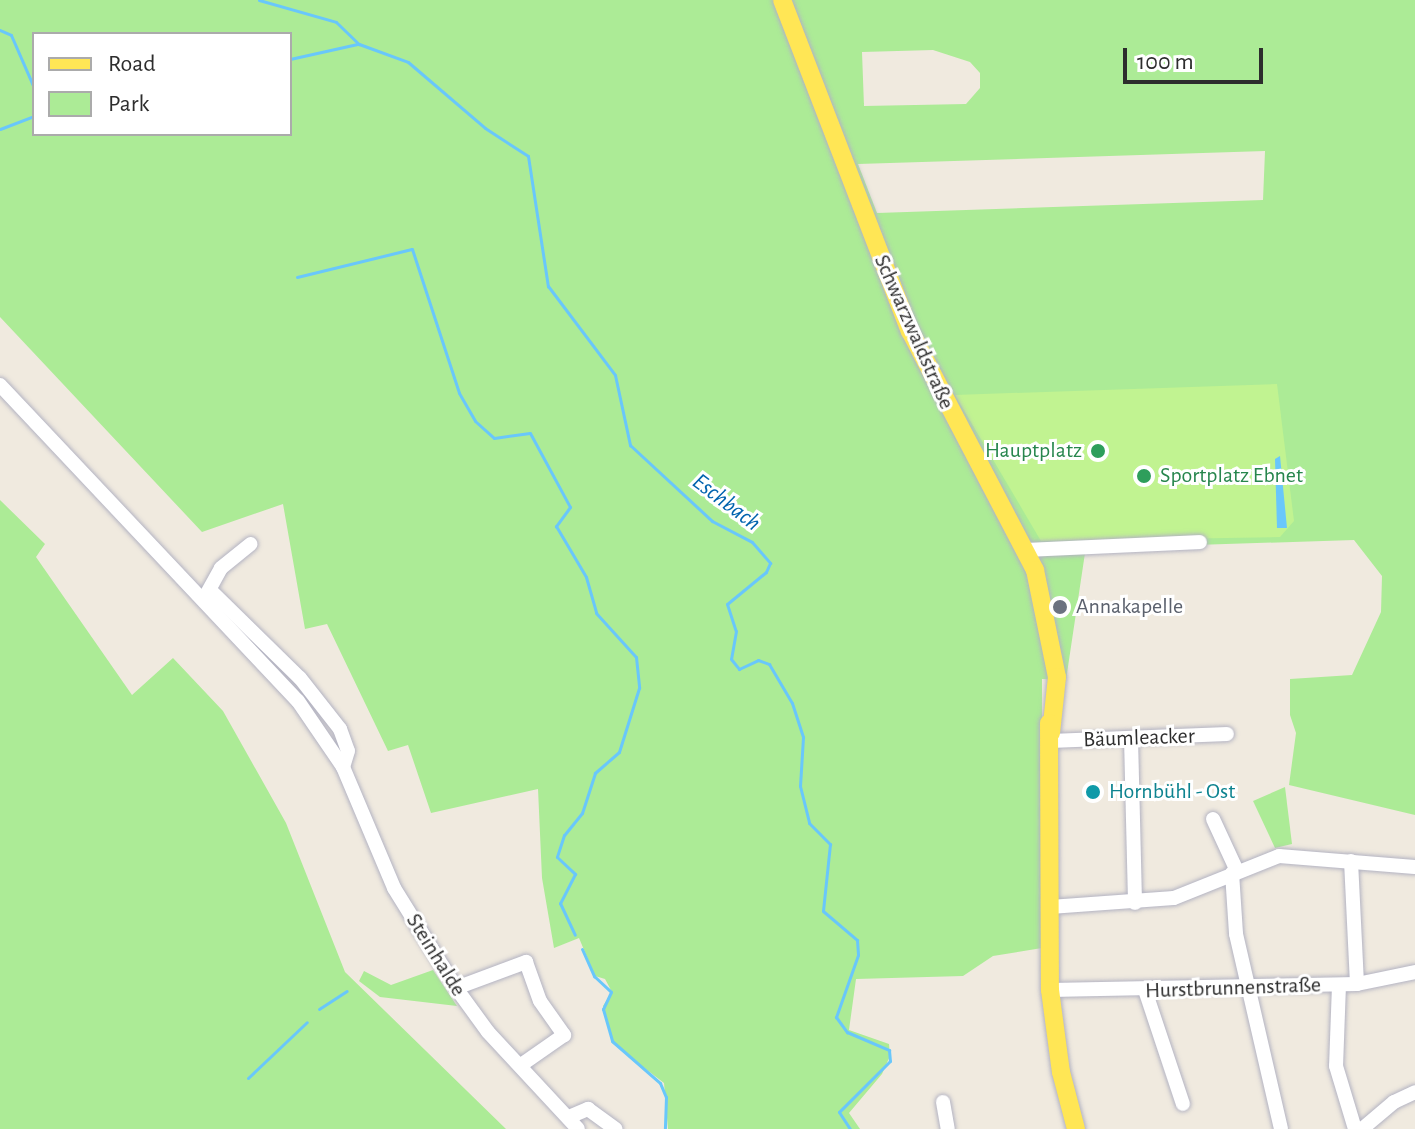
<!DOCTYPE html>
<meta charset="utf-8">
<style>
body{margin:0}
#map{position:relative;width:1415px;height:1129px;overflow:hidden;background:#f0eadf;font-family:"Alegreya Sans",sans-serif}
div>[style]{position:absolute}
.green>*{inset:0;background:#aceb96}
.pitch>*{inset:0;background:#c1f391}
.water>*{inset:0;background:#69c7fb}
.stream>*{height:3px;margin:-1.5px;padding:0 1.5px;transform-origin:1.5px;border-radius:1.5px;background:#69c7fb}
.roads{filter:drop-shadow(0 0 2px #b3b3c2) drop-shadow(0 0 2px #b3b3c2)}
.minor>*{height:14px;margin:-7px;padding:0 7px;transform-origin:7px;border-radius:7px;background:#fff}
.major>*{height:18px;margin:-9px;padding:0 9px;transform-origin:9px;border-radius:9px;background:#ffe655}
.dots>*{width:22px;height:22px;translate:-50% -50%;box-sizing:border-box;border:4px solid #fff;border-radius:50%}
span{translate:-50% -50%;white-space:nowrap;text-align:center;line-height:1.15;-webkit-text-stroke:6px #fff;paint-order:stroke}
.street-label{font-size:22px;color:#2d2d2d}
.leisure-label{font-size:22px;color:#27864d}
.right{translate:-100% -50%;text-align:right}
.left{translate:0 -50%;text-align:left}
.worship-label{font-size:22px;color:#5b616d}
.culture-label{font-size:22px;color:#0d838f}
.water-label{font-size:24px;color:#0063ae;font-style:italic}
.legend{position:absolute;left:32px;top:32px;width:260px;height:104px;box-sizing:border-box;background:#fff;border:2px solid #ababab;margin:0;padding:10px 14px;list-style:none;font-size:24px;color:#2d2d2d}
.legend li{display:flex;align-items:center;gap:16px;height:40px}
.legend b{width:40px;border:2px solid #ababab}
.scale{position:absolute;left:1123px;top:48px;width:140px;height:36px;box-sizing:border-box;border:4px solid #2d2d2d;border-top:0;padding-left:10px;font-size:24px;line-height:28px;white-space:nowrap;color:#2d2d2d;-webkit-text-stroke:6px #fff;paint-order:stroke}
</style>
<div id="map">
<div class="green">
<div style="clip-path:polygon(evenodd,0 0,1415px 0,1415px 815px,1289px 785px,1296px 733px,1290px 715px,1290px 679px,1352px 675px,1381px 612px,1382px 576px,1354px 540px,1103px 548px,1085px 553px,1066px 680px,1042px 679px,1042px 948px,993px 956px,963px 976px,856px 979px,849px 1030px,889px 1044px,890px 1056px,882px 1074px,849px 1113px,860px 1129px,668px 1129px,664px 1083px,612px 1043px,603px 1006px,612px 992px,605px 979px,595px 976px,579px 938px,554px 948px,542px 878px,538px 789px,431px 813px,408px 745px,388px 751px,327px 624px,305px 629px,283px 504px,202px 532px,0 317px,0 0,34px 34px,290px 34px,290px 134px,34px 134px,34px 34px,0 0,933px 50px,970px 62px,980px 73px,980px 88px,966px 104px,864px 106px,862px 52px,933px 50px,0 0,1265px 151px,1263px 200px,877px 213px,858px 164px,1265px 151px)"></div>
<div style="clip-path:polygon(0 500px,45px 544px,36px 557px,132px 695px,173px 658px,223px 711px,286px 823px,345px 972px,506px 1129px,0 1129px)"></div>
<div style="clip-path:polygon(1285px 787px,1292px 844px,1275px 848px,1253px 801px)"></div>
<div style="clip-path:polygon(433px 970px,457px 1006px,380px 997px,359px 981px,364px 971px,391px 985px)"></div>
</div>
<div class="pitch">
<div style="clip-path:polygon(1277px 384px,1294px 521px,1280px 537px,1041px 541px,955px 395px)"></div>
</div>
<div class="water">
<div style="clip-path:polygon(1280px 456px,1287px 528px,1277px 528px,1275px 459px)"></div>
</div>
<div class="stream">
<div style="left:259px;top:0;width:80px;rotate:15.9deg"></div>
<div style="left:336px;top:22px;width:32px;rotate:44deg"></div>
<div style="left:359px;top:44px;width:52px;rotate:20.2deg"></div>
<div style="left:408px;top:62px;width:101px;rotate:40.6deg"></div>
<div style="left:485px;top:128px;width:51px;rotate:33.1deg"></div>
<div style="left:528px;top:156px;width:132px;rotate:81.3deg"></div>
<div style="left:548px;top:286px;width:111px;rotate:53deg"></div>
<div style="left:615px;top:375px;width:72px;rotate:77.9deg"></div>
<div style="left:630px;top:445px;width:112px;rotate:42.8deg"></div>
<div style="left:712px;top:521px;width:45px;rotate:27.7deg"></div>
<div style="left:752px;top:542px;width:28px;rotate:49deg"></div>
<div style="left:770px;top:563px;width:10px;rotate:114deg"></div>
<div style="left:766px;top:572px;width:50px;rotate:140.6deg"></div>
<div style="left:727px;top:604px;width:28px;rotate:72deg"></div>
<div style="left:736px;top:631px;width:28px;rotate:100deg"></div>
<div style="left:731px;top:659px;width:13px;rotate:51deg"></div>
<div style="left:739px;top:669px;width:21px;rotate:-25deg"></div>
<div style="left:758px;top:660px;width:12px;rotate:20deg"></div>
<div style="left:769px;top:664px;width:45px;rotate:59.5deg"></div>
<div style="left:792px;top:703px;width:36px;rotate:72deg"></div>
<div style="left:803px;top:737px;width:49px;rotate:93.5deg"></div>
<div style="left:800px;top:786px;width:38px;rotate:76deg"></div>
<div style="left:809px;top:823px;width:30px;rotate:45deg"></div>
<div style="left:830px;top:844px;width:67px;rotate:96deg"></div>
<div style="left:823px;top:911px;width:45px;rotate:40.5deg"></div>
<div style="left:857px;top:940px;width:15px;rotate:86deg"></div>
<div style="left:858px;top:955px;width:66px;rotate:109.5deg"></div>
<div style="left:836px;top:1017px;width:19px;rotate:54deg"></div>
<div style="left:847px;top:1032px;width:46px;rotate:23.2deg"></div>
<div style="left:889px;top:1050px;width:11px;rotate:85deg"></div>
<div style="left:890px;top:1061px;width:72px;rotate:135deg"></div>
<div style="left:839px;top:1112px;width:20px;rotate:57deg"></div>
<div style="left:0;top:30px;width:12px;rotate:24deg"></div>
<div style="left:11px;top:35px;width:58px;rotate:66.5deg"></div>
<div style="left:290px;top:59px;width:69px;rotate:-12.6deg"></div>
<div style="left:0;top:129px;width:36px;rotate:-21deg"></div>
<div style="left:297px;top:277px;width:118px;rotate:-13.7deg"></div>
<div style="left:412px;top:249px;width:151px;rotate:71.9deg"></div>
<div style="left:459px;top:393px;width:32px;rotate:60deg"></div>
<div style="left:475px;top:421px;width:25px;rotate:42deg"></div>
<div style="left:494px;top:438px;width:36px;rotate:-8deg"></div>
<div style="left:530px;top:433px;width:84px;rotate:61.6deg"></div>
<div style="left:570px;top:507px;width:24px;rotate:126deg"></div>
<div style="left:556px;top:526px;width:59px;rotate:59.5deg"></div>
<div style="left:586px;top:577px;width:37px;rotate:74deg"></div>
<div style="left:596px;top:613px;width:59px;rotate:47.7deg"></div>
<div style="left:636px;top:657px;width:31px;rotate:84deg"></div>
<div style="left:639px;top:688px;width:67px;rotate:107.4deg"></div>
<div style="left:619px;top:752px;width:32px;rotate:139deg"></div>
<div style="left:595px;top:773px;width:42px;rotate:108deg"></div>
<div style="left:582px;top:813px;width:28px;rotate:129deg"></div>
<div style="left:564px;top:835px;width:23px;rotate:108deg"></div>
<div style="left:557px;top:857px;width:25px;rotate:43deg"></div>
<div style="left:575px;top:874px;width:33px;rotate:117deg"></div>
<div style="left:560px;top:903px;width:35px;rotate:65deg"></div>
<div style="left:582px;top:949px;width:30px;rotate:66deg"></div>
<div style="left:594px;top:976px;width:23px;rotate:43deg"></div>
<div style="left:611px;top:992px;width:19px;rotate:115deg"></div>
<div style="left:603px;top:1009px;width:33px;rotate:74deg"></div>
<div style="left:612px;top:1041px;width:64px;rotate:41.2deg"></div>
<div style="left:660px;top:1083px;width:15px;rotate:67deg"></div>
<div style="left:666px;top:1097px;width:32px;rotate:92deg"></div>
<div style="left:319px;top:1009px;width:33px;rotate:-33deg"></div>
<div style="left:248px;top:1078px;width:81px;rotate:-43.5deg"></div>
</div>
<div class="roads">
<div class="minor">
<div style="left:0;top:385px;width:434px;rotate:46.7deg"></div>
<div style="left:298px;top:701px;width:80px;rotate:55.7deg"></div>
<div style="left:343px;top:767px;width:131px;rotate:67.1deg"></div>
<div style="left:394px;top:888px;width:118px;rotate:58.2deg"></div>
<div style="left:456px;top:988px;width:54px;rotate:54deg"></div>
<div style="left:488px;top:1032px;width:132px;rotate:47.1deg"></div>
<div style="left:1027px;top:550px;width:173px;rotate:-2.6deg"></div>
<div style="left:210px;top:590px;width:126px;rotate:44.4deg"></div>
<div style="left:300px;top:678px;width:65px;rotate:51.9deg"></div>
<div style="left:340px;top:729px;width:23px;rotate:70deg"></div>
<div style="left:348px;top:751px;width:17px;rotate:107deg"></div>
<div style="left:205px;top:597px;width:33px;rotate:-61deg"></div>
<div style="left:221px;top:568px;width:38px;rotate:-39deg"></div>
<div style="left:1131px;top:738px;width:165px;rotate:88.6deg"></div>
<div style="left:1051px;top:741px;width:176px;rotate:-2.3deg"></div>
<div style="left:1213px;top:819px;width:57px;rotate:65.2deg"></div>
<div style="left:1351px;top:861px;width:123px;rotate:87.2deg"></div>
<div style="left:1232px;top:873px;width:61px;rotate:86.2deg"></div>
<div style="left:1236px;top:934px;width:200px;rotate:77deg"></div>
<div style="left:1050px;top:907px;width:124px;rotate:-4.2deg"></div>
<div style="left:1174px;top:898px;width:113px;rotate:-21.8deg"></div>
<div style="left:1279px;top:856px;width:136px;rotate:4.6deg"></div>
<div style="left:1339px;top:985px;width:81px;rotate:92.1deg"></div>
<div style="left:1336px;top:1066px;width:66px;rotate:73.2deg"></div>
<div style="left:456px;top:988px;width:75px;rotate:-20.4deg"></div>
<div style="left:526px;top:962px;width:41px;rotate:70.3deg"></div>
<div style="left:540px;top:1001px;width:42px;rotate:54.8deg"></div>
<div style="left:564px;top:1035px;width:52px;rotate:145.1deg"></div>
<div style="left:1050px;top:990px;width:307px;rotate:-1.1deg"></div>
<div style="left:1357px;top:984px;width:59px;rotate:-11.7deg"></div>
<div style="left:1145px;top:990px;width:120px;rotate:71.6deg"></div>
<div style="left:943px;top:1102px;width:27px;rotate:80deg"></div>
<div style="left:569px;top:1117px;width:21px;rotate:-23deg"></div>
<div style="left:588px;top:1109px;width:34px;rotate:36deg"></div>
<div style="left:1362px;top:1129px;width:42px;rotate:-40.2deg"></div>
<div style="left:1394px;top:1102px;width:23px;rotate:-25deg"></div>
</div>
<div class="major">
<div style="left:782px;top:0;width:355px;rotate:68.9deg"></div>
<div style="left:910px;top:331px;width:270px;rotate:62.4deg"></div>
<div style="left:1035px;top:570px;width:109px;rotate:78.4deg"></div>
<div style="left:1057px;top:677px;width:56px;rotate:96.1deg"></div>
<div style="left:1049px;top:723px;width:267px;rotate:89.8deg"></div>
<div style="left:1050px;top:990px;width:83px;rotate:82.4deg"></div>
<div style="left:1061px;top:1072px;width:59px;rotate:75.3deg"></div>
</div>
</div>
<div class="dots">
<div style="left:1098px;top:451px;background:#2e9e5b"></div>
<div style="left:1144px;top:476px;background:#2e9e5b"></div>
<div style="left:1060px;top:607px;background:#6b7280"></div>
<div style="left:1093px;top:792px;background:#0f9aa8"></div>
</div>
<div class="street-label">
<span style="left:914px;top:332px;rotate:66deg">Schwarzwaldstraße</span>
<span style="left:1139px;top:738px;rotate:-2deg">Bäumleacker</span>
<span style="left:436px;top:955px;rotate:58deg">Steinhalde</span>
<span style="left:1233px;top:988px;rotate:-2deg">Hurstbrunnenstraße</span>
</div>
<div class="leisure-label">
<span class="right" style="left:1082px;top:451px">Hauptplatz</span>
<span class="left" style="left:1160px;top:476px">Sportplatz Ebnet</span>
</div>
<div class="worship-label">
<span class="left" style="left:1076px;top:607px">Annakapelle</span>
</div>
<div class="culture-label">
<span class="left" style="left:1109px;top:792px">Hornbühl - Ost</span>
</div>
<div class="water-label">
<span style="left:726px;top:503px;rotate:37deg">Eschbach</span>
</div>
<ul class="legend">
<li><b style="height:10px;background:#ffe655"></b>Road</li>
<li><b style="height:22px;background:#aceb96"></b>Park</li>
</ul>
<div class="scale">100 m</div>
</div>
